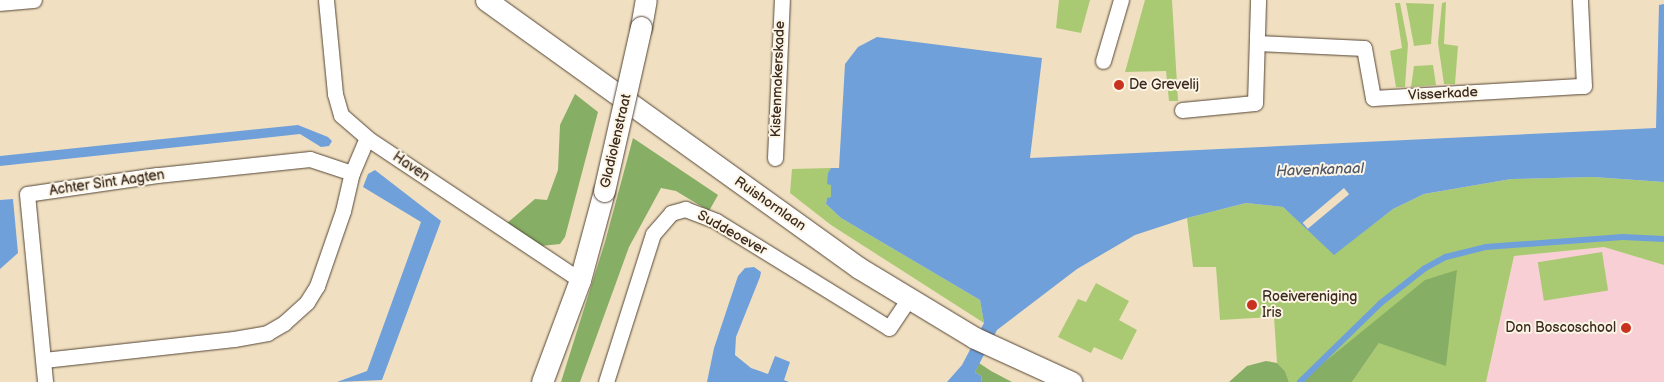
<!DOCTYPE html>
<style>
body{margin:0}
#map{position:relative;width:1664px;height:382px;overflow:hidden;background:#f0e0c1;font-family:"Balsamiq Sans",sans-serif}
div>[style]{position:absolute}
.built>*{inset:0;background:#f7cfd5}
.green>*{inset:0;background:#a9ca73;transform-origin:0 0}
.forest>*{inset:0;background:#86ae65}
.water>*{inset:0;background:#70a0da}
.pier>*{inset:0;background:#f0e0c1;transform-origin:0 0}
.stream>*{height:5.5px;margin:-2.75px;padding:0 2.75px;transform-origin:2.75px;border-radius:2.75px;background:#70a0da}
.roads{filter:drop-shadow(0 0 1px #564536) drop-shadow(0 0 1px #564536)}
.minor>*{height:15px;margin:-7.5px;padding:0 7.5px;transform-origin:7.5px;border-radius:7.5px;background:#fff}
.secondary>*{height:21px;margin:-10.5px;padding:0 10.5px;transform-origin:10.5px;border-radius:10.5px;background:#fff}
.bridges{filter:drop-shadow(0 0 1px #564536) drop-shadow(0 0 1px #564536)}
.secondary-bridge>*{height:21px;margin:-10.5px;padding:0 10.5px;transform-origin:10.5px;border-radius:10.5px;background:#fff}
.dots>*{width:14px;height:14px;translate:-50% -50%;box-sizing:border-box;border:2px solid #fcf5e5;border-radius:50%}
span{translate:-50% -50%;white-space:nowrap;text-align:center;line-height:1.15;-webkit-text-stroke:4px #fcf5e5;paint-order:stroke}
.street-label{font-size:14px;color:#3b2a1e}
.poi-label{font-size:14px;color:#3b2a1e}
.left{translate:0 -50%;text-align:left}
.right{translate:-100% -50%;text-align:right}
.water-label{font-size:15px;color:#505969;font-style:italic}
</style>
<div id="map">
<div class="built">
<div style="clip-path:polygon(1604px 247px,1664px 265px,1664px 382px,1486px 382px,1514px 256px)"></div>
</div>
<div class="green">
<div style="clip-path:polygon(1059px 0,1090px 0,1081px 33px,1056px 28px)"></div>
<div style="clip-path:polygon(1145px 0,1172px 0,1178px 101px,1169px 101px,1166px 71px,1125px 72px)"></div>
<div style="clip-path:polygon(1446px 2px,1444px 44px,1458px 46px,1455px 84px,1444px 84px,1438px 43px,1442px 3px)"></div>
<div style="clip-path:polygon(1395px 3px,1400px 3px,1408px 44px,1405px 87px,1396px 87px,1390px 51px,1402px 48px)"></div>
<div style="clip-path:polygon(1406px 3px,1434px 4px,1431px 44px,1414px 46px)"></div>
<div style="clip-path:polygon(1433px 65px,1436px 85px,1411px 87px,1414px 66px)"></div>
<div style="clip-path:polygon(831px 168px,827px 184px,831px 184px,831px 198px,827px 198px,826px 204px,841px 218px,980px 300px,984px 323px,831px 225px,790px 193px,792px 169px)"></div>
<div style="clip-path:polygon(1593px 177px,1664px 182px,1664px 265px,1604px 247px,1514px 256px,1486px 382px,1352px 382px,1379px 343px,1457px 271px,1300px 382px,1289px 382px,1285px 371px,1277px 363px,1274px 317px,1220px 320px,1216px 267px,1193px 267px,1187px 218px,1246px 203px,1283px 207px,1334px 254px,1393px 209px,1424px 194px,1511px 179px)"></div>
<div style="left:1602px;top:252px;width:39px;height:65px;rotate:81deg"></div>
<div style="clip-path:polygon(1096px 283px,1129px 301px,1119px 320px,1137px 330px,1122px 360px,1094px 347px,1091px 353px,1058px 337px,1078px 299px,1086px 302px)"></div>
</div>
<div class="forest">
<div style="clip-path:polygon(575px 94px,598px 112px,565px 237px,560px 244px,541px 246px,507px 223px,535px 199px,547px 200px,558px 170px,560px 125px)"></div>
<div style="clip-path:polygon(633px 138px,718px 195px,709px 211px,676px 191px,661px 188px,629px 247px,580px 382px,561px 382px,605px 242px)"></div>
<div style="clip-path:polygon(1457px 270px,1446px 366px,1379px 343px,1352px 382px,1300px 382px,1425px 280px)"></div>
<div style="clip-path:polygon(1266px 361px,1277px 363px,1285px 371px,1289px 382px,1229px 382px,1247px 366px)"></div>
<div style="clip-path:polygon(979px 363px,991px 371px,1012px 382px,982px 382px,981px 376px,975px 372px)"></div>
</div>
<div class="water">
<div style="clip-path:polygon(1664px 4px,1664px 182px,1593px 177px,1511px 179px,1424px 194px,1393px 209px,1334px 255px,1283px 207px,1246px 203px,1187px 218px,1135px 235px,1077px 269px,997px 330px,975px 372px,981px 376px,982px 382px,947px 382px,962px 365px,984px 323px,980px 300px,841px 218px,826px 204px,827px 198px,831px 197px,831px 185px,827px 184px,828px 173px,831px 168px,839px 168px,845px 64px,858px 47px,877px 37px,1042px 58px,1030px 158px,1656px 128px,1659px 5px)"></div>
<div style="clip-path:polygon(298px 125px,328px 137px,332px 141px,329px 146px,321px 147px,300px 134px,0 166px,0 156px)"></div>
<div style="clip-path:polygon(375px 170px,441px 221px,382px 380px,337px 382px,367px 371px,421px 222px,363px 187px,368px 174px)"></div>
<div style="clip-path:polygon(13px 199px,18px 253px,0 269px,0 200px)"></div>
<div style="clip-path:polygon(754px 267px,761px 272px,760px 277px,736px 337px,735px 355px,751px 368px,768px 374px,775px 356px,790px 362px,784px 380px,789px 382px,707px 382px,714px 348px,738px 276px,745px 268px)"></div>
</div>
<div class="pier">
<div style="left:1344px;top:188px;width:8px;height:54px;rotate:50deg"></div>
</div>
<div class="stream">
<div style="left:1300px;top:382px;width:113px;rotate:-44.3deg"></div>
<div style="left:1381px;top:303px;width:55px;rotate:-38.3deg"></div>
<div style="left:1424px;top:269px;width:25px;rotate:-29deg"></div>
<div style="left:1446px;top:257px;width:41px;rotate:-14deg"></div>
<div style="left:1486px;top:247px;width:137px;rotate:-4.2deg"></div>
<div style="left:1623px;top:237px;width:41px;rotate:2.8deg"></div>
</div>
<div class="roads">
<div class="minor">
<div style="left:326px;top:0;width:94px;rotate:84.5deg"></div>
<div style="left:335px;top:94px;width:22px;rotate:74deg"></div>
<div style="left:341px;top:115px;width:35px;rotate:41deg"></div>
<div style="left:367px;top:138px;width:256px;rotate:33.7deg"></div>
<div style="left:0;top:3px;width:34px;rotate:-5deg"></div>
<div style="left:1257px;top:43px;width:107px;rotate:2.7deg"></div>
<div style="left:1364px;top:48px;width:51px;rotate:79.8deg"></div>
<div style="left:1373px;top:98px;width:211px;rotate:-3.3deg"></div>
<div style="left:1584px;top:86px;width:86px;rotate:-92.7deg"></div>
<div style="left:1103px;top:61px;width:64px;rotate:-73.6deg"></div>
<div style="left:1182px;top:110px;width:73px;rotate:-5.5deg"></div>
<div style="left:1255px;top:103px;width:103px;rotate:-88.3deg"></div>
<div style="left:775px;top:158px;width:158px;rotate:-87.5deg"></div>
<div style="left:352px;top:173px;width:38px;rotate:-67deg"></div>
<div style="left:44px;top:360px;width:191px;rotate:-6.3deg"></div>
<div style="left:234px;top:339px;width:34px;rotate:-10deg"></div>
<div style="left:267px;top:333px;width:20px;rotate:-30deg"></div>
<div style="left:284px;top:323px;width:31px;rotate:-42deg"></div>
<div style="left:307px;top:302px;width:19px;rotate:-58deg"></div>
<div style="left:317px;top:286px;width:79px;rotate:-70.9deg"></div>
<div style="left:343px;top:211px;width:39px;rotate:-77deg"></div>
<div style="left:352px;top:173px;width:44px;rotate:-161.6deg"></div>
<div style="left:310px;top:159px;width:154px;rotate:174deg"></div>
<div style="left:157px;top:175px;width:131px;rotate:171.7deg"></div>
<div style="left:27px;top:194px;width:189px;rotate:84.5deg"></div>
<div style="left:606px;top:382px;width:155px;rotate:-72.4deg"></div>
<div style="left:653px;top:234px;width:28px;rotate:-49deg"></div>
<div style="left:671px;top:213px;width:15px;rotate:-16deg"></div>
<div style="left:685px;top:209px;width:33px;rotate:21deg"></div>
<div style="left:716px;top:221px;width:203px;rotate:31.7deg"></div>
<div style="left:889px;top:328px;width:36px;rotate:-56deg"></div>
</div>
<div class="secondary">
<div style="left:486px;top:0;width:459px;rotate:35.7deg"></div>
<div style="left:859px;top:268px;width:135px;rotate:31.1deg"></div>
<div style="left:975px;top:338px;width:106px;rotate:24.6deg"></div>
<div style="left:641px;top:27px;width:27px;rotate:-80deg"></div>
<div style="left:542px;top:382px;width:109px;rotate:-69.6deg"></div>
<div style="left:580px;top:280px;width:92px;rotate:-74.9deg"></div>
</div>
</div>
<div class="bridges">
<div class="secondary-bridge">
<div style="left:604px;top:191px;width:168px;rotate:-77.3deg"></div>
</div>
</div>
<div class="dots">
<div style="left:1119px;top:85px;background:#c8321e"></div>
<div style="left:1252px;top:305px;background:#c8321e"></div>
<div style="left:1626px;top:328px;background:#c8321e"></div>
</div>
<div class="street-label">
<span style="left:778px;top:79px;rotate:-88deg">Kistenmakerskade</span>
<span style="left:1443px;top:94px;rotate:-3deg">Visserkade</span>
<span style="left:616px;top:141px;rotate:-77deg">Gladiolenstraat</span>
<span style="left:411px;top:167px;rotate:34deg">Haven</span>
<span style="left:107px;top:183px;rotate:-8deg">Achter Sint Aagten</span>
<span style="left:770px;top:204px;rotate:35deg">Ruishornlaan</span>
<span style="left:732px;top:233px;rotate:29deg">Suddeoever</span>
</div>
<div class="poi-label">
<span class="left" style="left:1129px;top:85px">De Grevelij</span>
<span class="left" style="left:1262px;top:305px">Roeivereniging<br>Iris</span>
<span class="right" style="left:1616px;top:328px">Don Boscoschool</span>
</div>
<div class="water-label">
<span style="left:1320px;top:170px;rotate:-2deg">Havenkanaal</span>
</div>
</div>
